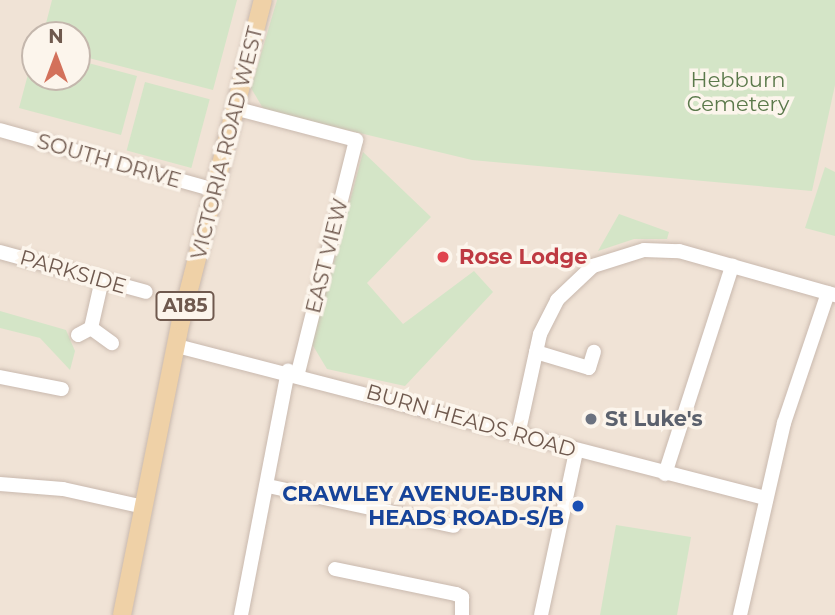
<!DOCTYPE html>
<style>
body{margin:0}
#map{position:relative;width:835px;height:615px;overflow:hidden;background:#f9f1e6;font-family:Montserrat,sans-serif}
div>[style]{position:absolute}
.residential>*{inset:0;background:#f0e3d6}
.green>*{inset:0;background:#d4e5c7;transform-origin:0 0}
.roads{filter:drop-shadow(0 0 2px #c9b9ae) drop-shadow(0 0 2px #c9b9ae)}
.minor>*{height:14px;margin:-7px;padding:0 7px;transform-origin:7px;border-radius:7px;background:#fff}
.major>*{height:18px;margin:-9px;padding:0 9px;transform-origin:9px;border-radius:9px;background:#efd1a7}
.dots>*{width:19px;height:19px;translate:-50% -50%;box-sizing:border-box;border:4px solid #fcf5ec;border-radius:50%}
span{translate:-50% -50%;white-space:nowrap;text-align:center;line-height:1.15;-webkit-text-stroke:7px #fcf5ec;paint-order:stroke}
.shield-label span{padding:2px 5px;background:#fcf5ec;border:2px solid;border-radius:5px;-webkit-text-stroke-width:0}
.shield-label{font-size:19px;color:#6f594e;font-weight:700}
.park-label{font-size:21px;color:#5b794b}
.street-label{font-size:21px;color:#6f594e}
.health-label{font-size:21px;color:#be3a42;font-weight:700}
.left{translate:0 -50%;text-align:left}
.worship-label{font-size:21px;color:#5b616d;font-weight:700}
.transit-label{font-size:21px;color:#164399;font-weight:700}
.right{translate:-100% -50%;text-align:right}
.north{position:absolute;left:21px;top:21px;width:70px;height:70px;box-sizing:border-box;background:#fcf5ec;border:2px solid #c4b7ad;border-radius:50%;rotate:0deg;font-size:19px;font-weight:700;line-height:28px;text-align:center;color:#6f594e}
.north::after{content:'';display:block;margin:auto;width:24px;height:32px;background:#d3715b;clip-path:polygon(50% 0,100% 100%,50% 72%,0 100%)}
</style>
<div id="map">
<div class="residential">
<div style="clip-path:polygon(evenodd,0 0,835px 0,835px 615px,0 615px,0 0,35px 35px,77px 35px,77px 77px,35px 77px,35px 35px)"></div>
</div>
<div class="green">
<div style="clip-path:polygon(52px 0,237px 0,213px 90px,77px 55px,77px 35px,43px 35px)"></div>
<div style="clip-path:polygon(277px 0,835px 0,835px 85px,812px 191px,472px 160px,264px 110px,251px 88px)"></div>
<div style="clip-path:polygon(35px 48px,35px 77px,77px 77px,77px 60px,137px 76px,121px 135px,19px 108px)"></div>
<div style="left:145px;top:82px;width:67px;height:71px;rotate:15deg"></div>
<div style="clip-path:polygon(363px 152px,431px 217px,367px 283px,403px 324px,474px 271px,493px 292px,405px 386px,327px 369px,312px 344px)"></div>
<div style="clip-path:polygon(825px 167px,835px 172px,835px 236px,805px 228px)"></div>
<div style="clip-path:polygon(619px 214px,669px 232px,667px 239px,634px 239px,598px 251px)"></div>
<div style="clip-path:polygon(0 311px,66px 330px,75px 351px,70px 370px,40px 338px,0 328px)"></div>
<div style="clip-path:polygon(616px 525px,691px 537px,677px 615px,600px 615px)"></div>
</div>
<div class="roads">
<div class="minor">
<div style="left:238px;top:109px;width:122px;rotate:14.7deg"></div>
<div style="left:356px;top:140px;width:239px;rotate:104deg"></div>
<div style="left:0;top:130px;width:226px;rotate:15.6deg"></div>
<div style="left:0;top:252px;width:151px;rotate:15.3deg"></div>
<div style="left:91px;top:328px;width:45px;rotate:-77.2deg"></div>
<div style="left:78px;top:335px;width:15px;rotate:-28deg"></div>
<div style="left:91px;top:328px;width:26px;rotate:36deg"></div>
<div style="left:177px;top:346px;width:607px;rotate:14.49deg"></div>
<div style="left:536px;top:352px;width:55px;rotate:16.8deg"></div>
<div style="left:589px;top:368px;width:17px;rotate:-73deg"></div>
<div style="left:0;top:377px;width:63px;rotate:11deg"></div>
<div style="left:518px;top:435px;width:103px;rotate:-77.7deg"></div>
<div style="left:540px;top:334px;width:38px;rotate:-63deg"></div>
<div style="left:557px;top:300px;width:50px;rotate:-43.4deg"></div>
<div style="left:593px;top:266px;width:53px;rotate:-17.4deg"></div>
<div style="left:644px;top:250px;width:35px;rotate:2deg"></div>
<div style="left:679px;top:251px;width:162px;rotate:15.8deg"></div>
<div style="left:665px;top:474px;width:219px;rotate:-72.1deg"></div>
<div style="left:0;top:484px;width:63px;rotate:4.5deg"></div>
<div style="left:63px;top:489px;width:83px;rotate:12.5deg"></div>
<div style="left:268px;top:486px;width:190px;rotate:12.1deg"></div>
<div style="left:335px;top:569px;width:124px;rotate:11.7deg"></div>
<div style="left:456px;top:594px;width:7px;rotate:27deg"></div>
<div style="left:462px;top:597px;width:18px;rotate:90deg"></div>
<div style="left:241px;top:615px;width:249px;rotate:-79.1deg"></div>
<div style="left:541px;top:615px;width:167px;rotate:-77.9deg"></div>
<div style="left:740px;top:615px;width:197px;rotate:-77.1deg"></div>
<div style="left:784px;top:423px;width:137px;rotate:-71.3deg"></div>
</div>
<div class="major">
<div style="left:122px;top:615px;width:300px;rotate:-78.7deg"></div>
<div style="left:181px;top:321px;width:331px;rotate:-75.7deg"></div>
</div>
</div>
<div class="dots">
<div style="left:443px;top:257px;background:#e0444e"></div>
<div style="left:591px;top:419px;background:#6b7280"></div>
<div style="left:578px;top:506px;background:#1a4fb4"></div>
</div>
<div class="shield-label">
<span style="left:185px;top:306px">A185</span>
</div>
<div class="park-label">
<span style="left:738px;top:92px">Hebburn<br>Cemetery</span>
</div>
<div class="street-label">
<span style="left:227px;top:143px;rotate:-76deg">VICTORIA ROAD WEST</span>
<span style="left:109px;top:161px;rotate:16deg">SOUTH DRIVE</span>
<span style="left:327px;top:256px;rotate:-76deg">EAST VIEW</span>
<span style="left:73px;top:272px;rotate:16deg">PARKSIDE</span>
<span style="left:471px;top:421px;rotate:16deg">BURN HEADS ROAD</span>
</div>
<div class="health-label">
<span class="left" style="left:459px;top:257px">Rose Lodge</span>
</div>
<div class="worship-label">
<span class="left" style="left:605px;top:419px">St Luke's</span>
</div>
<div class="transit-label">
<span class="right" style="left:564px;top:506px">CRAWLEY AVENUE-BURN<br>HEADS ROAD-S/B</span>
</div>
<div class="north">N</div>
</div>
